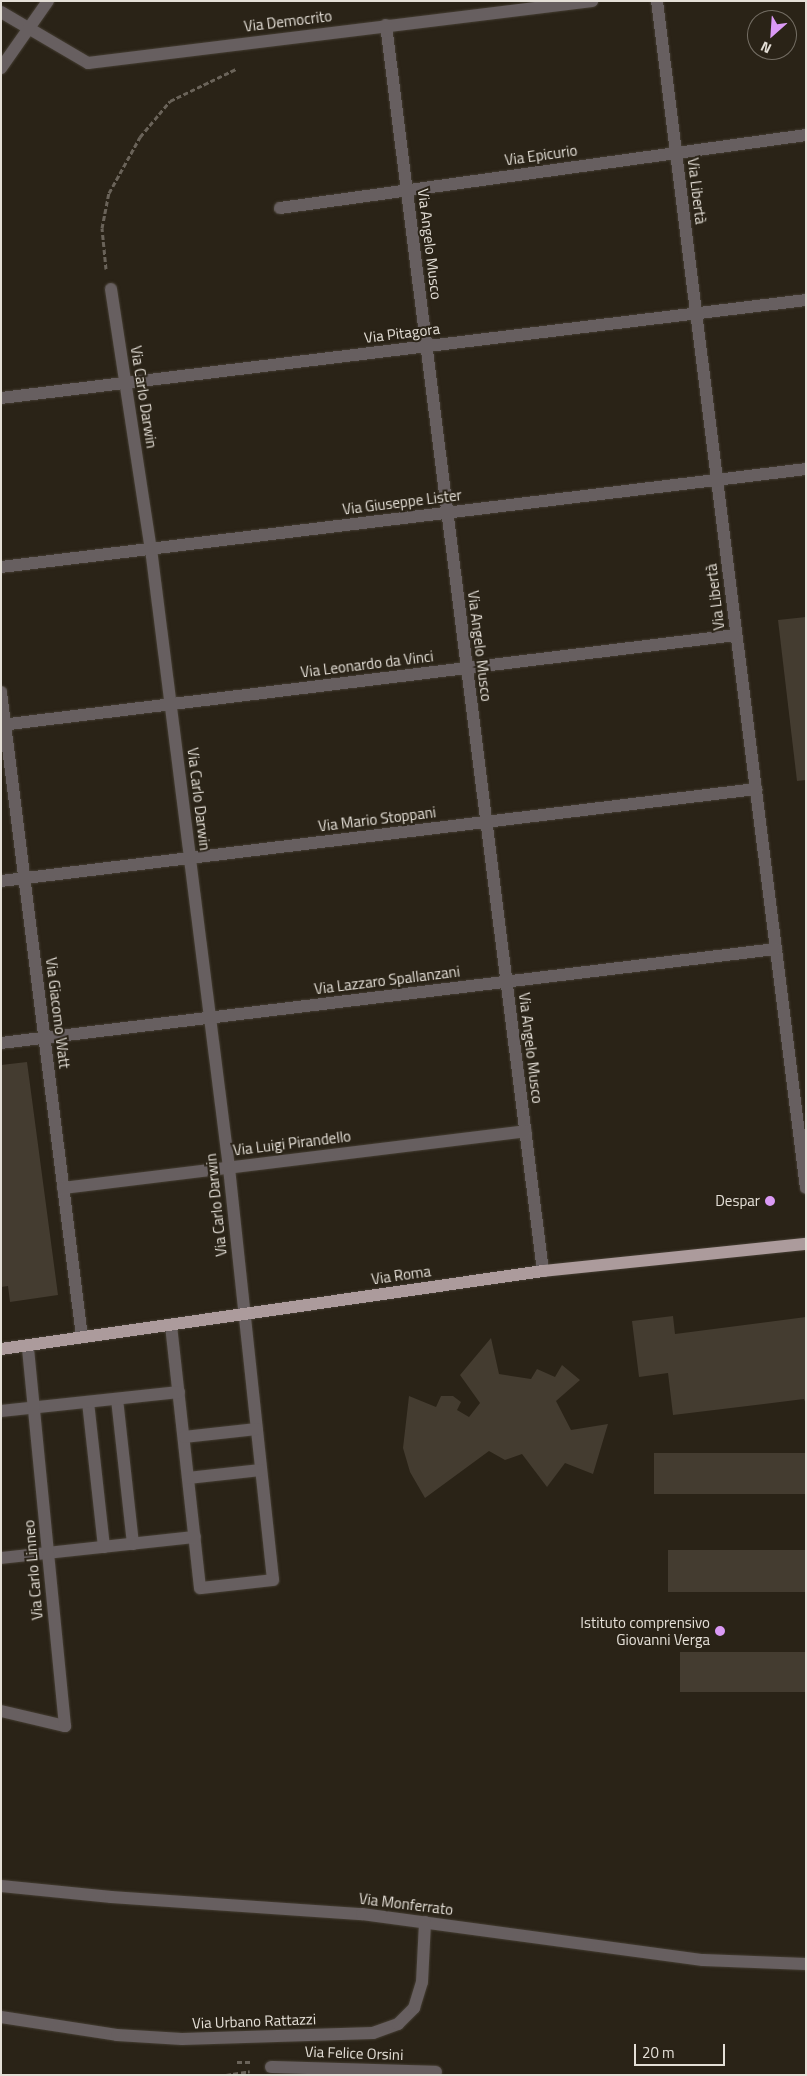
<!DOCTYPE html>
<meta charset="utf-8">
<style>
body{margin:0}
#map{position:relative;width:807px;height:2076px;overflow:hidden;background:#2a2317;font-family:"Titillium Web",sans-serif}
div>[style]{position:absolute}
.building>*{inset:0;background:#443c30;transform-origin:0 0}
.path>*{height:3px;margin-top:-1.5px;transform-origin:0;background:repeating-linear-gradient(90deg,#6a6359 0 5px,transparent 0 7.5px)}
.roads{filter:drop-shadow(0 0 1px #443d32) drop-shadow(0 0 1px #443d32)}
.minor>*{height:12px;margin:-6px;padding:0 6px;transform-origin:6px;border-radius:6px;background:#675f60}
.major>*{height:12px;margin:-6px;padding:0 6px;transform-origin:6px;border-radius:6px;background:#ac9b9c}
.dots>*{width:14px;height:14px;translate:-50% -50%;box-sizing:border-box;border:2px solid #2a2317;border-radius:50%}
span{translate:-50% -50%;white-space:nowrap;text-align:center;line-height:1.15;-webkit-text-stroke:4px #2a2317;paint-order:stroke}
.street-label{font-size:15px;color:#e4dfd7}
.poi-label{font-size:15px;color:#e4dfd7}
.right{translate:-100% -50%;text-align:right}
.frame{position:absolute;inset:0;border:2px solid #e4dfd7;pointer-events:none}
.north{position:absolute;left:747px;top:10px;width:50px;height:50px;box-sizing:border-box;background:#2a2317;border:1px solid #746e64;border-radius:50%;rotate:206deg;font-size:14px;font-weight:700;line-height:20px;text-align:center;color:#e4dfd7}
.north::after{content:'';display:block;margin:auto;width:18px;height:22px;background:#db9af6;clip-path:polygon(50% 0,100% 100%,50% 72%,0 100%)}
.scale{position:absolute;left:634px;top:2044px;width:91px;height:22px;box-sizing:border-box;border:2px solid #e4dfd7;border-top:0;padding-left:6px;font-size:15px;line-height:18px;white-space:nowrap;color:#e4dfd7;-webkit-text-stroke:4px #2a2317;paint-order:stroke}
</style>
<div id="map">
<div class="building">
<div style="clip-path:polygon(806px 617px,806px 780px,797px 781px,778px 620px)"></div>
<div style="clip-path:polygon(27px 1062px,58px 1295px,10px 1302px,8px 1286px,1px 1287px,1px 1065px)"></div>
<div style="clip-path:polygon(673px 1316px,675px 1334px,806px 1317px,806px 1404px,804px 1399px,673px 1415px,668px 1373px,639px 1377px,632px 1321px)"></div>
<div style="clip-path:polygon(491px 1338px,499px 1374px,531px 1379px,537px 1369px,555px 1377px,562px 1365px,580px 1380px,556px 1401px,571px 1430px,608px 1424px,593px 1474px,565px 1463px,547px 1487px,522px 1454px,505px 1460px,489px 1451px,425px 1498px,410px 1472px,403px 1448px,409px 1396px,436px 1407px,441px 1396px,453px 1396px,461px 1402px,457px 1410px,469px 1417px,480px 1403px,460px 1375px)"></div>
<div style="left:806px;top:1453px;width:41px;height:152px;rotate:90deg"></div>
<div style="left:806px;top:1550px;width:42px;height:138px;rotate:90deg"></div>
<div style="left:806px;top:1652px;width:40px;height:126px;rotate:90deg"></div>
</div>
<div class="path">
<div style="left:106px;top:269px;width:41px;rotate:-95.6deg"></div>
<div style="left:102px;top:228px;width:36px;rotate:-79deg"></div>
<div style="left:109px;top:193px;width:64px;rotate:-61deg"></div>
<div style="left:140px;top:137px;width:47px;rotate:-50.2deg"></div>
<div style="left:170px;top:101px;width:73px;rotate:-25.9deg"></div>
<div style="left:237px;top:2062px;width:14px"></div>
<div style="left:226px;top:2075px;width:24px;rotate:-9deg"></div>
</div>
<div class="roads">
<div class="minor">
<div style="left:657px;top:1px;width:1196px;rotate:82.85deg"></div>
<div style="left:1px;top:12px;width:101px;rotate:30.4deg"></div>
<div style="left:88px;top:63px;width:508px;rotate:-7.01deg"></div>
<div style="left:386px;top:25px;width:1256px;rotate:82.82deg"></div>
<div style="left:1px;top:68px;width:82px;rotate:-55deg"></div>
<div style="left:280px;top:208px;width:531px;rotate:-7.9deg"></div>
<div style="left:111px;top:289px;width:263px;rotate:81.3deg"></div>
<div style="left:151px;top:549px;width:312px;rotate:82.8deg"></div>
<div style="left:190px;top:859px;width:311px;rotate:82.8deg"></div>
<div style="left:229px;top:1168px;width:414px;rotate:83.9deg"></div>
<div style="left:273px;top:1580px;width:73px;rotate:173.7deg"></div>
<div style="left:200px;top:1588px;width:265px;rotate:-96.3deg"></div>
<div style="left:1px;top:398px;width:811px;rotate:-6.94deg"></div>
<div style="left:1px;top:567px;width:811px;rotate:-6.94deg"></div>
<div style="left:1px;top:692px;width:650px;rotate:82.84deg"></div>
<div style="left:1px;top:725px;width:740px;rotate:-6.98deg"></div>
<div style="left:1px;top:881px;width:761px;rotate:-6.95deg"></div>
<div style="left:1px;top:1043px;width:781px;rotate:-6.92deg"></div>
<div style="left:63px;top:1188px;width:466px;rotate:-7deg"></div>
<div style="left:117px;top:1399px;width:146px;rotate:83.7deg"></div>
<div style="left:88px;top:1402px;width:146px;rotate:83.7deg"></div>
<div style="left:1px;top:1411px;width:179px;rotate:-6.1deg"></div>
<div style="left:184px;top:1437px;width:73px;rotate:-6.3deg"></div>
<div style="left:188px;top:1478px;width:73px;rotate:-6.3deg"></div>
<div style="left:1px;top:1558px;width:195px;rotate:-6.2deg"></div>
<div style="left:1px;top:1711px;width:66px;rotate:13.2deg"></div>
<div style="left:65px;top:1726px;width:382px;rotate:-95.6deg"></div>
<div style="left:1px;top:1886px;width:111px;rotate:5.7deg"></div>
<div style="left:111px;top:1897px;width:252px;rotate:3.9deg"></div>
<div style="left:362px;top:1914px;width:344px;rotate:7.7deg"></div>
<div style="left:703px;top:1960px;width:103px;rotate:2.2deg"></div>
<div style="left:1px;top:2017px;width:117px;rotate:8.8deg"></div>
<div style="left:117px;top:2035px;width:65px;rotate:3.5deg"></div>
<div style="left:182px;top:2039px;width:191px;rotate:-1.8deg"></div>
<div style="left:373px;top:2033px;width:27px;rotate:-20deg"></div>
<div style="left:398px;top:2024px;width:23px;rotate:-45deg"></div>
<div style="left:414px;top:2008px;width:27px;rotate:-73deg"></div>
<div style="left:422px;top:1982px;width:60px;rotate:-87.1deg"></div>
<div style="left:271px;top:2067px;width:165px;rotate:1.7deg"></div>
</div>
<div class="major">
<div style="left:1px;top:1349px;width:548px;rotate:-8.19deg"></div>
<div style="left:543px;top:1271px;width:264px;rotate:-5.9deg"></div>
</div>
</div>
<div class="dots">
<div style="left:770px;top:1201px;background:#db9af6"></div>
<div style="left:720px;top:1631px;background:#db9af6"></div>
</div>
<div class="street-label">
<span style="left:288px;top:21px;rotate:-7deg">Via Democrito</span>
<span style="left:541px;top:155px;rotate:-8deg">Via Epicurio</span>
<span style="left:697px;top:191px;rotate:83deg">Via Libertà</span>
<span style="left:430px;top:244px;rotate:83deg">Via Angelo Musco</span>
<span style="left:402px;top:333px;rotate:-7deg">Via Pitagora</span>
<span style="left:144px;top:397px;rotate:81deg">Via Carlo Darwin</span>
<span style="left:402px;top:502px;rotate:-7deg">Via Giuseppe Lister</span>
<span style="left:715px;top:597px;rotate:-97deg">Via Libertà</span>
<span style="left:480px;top:646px;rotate:83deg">Via Angelo Musco</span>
<span style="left:367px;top:664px;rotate:-7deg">Via Leonardo da Vinci</span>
<span style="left:199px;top:799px;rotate:83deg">Via Carlo Darwin</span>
<span style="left:377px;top:819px;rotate:-7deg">Via Mario Stoppani</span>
<span style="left:387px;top:980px;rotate:-7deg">Via Lazzaro Spallanzani</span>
<span style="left:58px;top:1013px;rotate:83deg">Via Giacomo Watt</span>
<span style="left:531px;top:1048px;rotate:83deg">Via Angelo Musco</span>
<span style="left:292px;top:1143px;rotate:-7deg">Via Luigi Pirandello</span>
<span style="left:216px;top:1205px;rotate:-96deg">Via Carlo Darwin</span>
<span style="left:401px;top:1275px;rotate:-8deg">Via Roma</span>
<span style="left:33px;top:1570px;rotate:-95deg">Via Carlo Linneo</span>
<span style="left:406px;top:1904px;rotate:7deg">Via Monferrato</span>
<span style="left:254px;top:2021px;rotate:-2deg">Via Urbano Rattazzi</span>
<span style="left:354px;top:2053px;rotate:2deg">Via Felice Orsini</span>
</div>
<div class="poi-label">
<span class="right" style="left:760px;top:1201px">Despar</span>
<span class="right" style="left:710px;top:1631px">Istituto comprensivo<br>Giovanni Verga</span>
</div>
<div class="frame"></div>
<div class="north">N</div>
<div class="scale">20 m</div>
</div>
